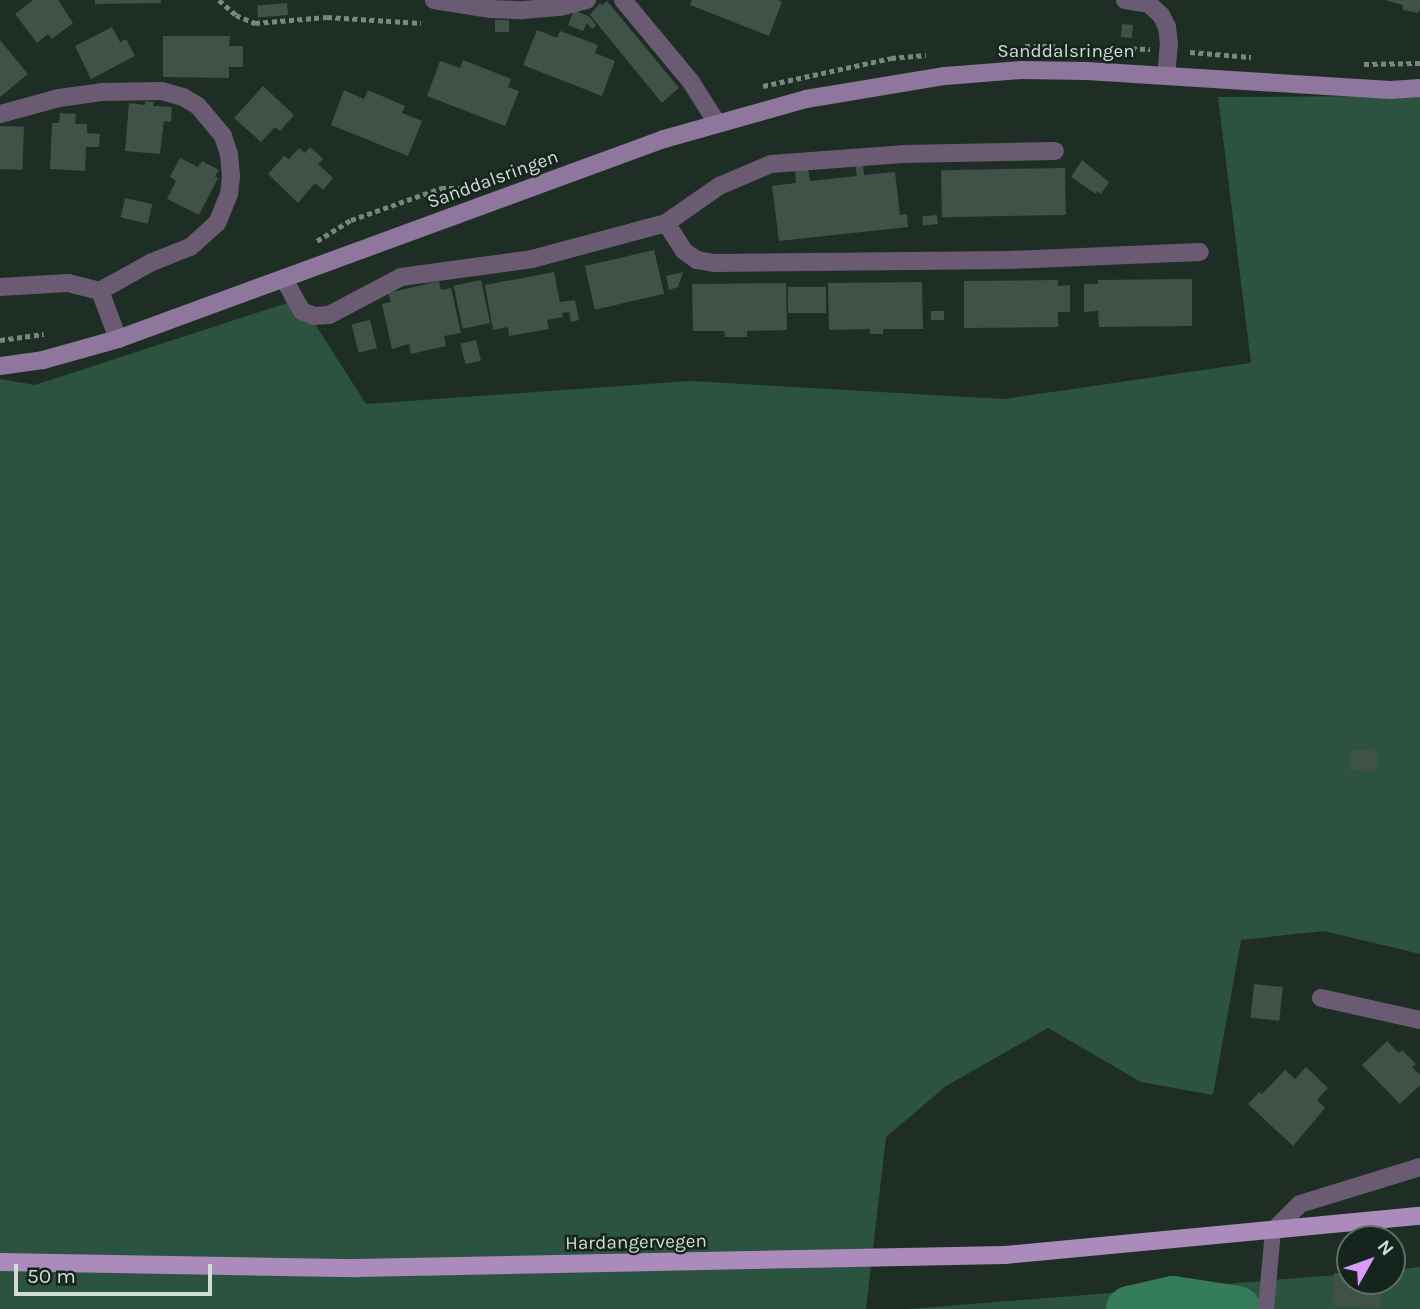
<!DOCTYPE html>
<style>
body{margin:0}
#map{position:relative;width:1420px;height:1309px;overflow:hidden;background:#1e2e25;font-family:Karla,sans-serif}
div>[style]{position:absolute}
.green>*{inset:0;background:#2c533f}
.river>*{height:47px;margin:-23.5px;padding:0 23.5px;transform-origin:23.5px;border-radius:23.5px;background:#357d5a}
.building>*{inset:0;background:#405147;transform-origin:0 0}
.path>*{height:4.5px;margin-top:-2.25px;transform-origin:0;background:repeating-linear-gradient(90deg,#7a8780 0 5px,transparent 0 8.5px)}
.service>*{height:16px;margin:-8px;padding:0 8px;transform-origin:8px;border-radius:8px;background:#6a5b73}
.minor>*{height:18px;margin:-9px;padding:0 9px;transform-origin:9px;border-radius:9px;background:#6a5b73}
.secondary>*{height:18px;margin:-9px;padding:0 9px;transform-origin:9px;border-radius:9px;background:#8e769c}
.primary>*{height:18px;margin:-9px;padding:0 9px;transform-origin:9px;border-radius:9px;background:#aa8bbc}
span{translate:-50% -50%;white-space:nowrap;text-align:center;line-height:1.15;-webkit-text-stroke:5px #15241c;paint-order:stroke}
.street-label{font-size:19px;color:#d3ddd7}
.north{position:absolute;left:1336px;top:1225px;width:70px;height:70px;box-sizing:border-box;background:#15241c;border:2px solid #616e67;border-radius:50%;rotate:50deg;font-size:19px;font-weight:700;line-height:28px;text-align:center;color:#d3ddd7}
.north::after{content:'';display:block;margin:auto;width:24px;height:32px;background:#d79bf9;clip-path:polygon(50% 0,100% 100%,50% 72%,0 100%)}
.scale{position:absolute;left:14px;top:1264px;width:198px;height:32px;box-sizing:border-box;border:4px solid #d3ddd7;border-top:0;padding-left:9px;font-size:21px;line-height:24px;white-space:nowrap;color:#d3ddd7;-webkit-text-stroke:5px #15241c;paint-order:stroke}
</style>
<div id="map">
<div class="green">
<div style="clip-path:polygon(1420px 96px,1420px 954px,1324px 931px,1241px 940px,1213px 1095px,1141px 1082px,1048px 1028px,946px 1086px,886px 1137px,866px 1309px,0 1309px,0 379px,35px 385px,299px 299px,366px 404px,690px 381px,1004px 399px,1251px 363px,1218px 97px)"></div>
<div style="clip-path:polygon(1420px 1267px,1420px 1309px,908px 1309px,1350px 1274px,1350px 1281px,1392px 1281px,1392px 1270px)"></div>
</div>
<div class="river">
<div style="left:1129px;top:1309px;width:44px;rotate:-13.1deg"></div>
<div style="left:1172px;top:1299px;width:66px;rotate:8.7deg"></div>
</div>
<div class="building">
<div style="clip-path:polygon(33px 0,58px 0,73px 23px,52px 39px,48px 34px,37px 43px,15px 14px)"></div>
<div style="clip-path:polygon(95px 0,161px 0,161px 3px,95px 4px)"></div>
<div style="clip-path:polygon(692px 0,778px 0,782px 2px,769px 36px,690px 5px)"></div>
<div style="clip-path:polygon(1385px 0,1420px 0,1420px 9px,1418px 13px,1403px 10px,1403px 5px)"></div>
<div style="clip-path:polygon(607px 1px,679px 88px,662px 103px,590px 15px,600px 3px,602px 5px)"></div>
<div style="left:287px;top:3px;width:12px;height:30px;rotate:85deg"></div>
<div style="clip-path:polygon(574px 10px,590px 17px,596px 26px,592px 29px,587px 23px,583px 31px,568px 25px)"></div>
<div style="left:495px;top:20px;width:14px;height:12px"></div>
<div style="left:1122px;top:24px;width:11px;height:13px;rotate:5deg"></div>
<div style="clip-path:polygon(112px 27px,120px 42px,126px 39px,135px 56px,91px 79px,75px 46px)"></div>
<div style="clip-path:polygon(537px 30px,557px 38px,560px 31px,598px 45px,595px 53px,615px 61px,602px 96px,523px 65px)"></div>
<div style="clip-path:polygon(163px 36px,230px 36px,229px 46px,243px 46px,243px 67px,229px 67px,229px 78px,163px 77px)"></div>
<div style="clip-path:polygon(0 40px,28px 74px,0 97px)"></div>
<div style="clip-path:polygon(463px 60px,511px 79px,508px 87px,519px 91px,505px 126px,427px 96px,440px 61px,460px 68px)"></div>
<div style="clip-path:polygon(263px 86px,294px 115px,280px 131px,275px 127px,261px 142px,234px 118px)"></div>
<div style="clip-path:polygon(344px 90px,364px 99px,368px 90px,405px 106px,402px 113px,422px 121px,408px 156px,331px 125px)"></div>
<div style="clip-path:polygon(145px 101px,154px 102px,153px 106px,172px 107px,171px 122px,164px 121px,160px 154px,125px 151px,129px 103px,145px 105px)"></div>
<div style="clip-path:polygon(60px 113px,76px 114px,75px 124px,87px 124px,87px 133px,100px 134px,99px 147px,86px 147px,85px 171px,50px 169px,52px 123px,59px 123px)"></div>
<div style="left:0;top:126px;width:24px;height:43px;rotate:2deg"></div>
<div style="clip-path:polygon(310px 147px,323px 159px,318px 164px,333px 178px,323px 190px,315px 183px,298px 203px,268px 174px,284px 156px,289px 159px,299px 148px,305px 153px)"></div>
<div style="clip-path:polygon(180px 158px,198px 167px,202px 161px,219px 170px,215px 176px,218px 178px,199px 215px,167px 199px,176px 181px,170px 177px)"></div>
<div style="clip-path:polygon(1082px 160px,1109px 182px,1101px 194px,1097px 191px,1096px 194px,1071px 177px)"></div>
<div style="clip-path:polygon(863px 163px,864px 175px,895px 172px,900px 215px,907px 214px,908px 227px,779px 241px,772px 186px,796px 183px,795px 170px,808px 168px,810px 181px,857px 176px,855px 164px)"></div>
<div style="left:1065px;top:168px;width:47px;height:124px;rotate:89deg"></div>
<div style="left:125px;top:198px;width:28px;height:20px;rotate:13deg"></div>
<div style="left:937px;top:215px;width:9px;height:15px;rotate:84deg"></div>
<div style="left:654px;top:250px;width:45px;height:71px;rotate:77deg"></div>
<div style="clip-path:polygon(554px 272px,560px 302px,575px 300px,579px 320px,571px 322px,569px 312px,562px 313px,563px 317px,547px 320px,549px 329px,509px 336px,508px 327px,493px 330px,485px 285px)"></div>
<div style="clip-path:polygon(683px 272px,678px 287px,669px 290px,666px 276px)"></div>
<div style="clip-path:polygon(1192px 279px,1192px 326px,1099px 327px,1098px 311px,1084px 312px,1084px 284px,1098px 284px,1098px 280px)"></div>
<div style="left:481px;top:280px;width:44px;height:28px;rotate:78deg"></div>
<div style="clip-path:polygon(1058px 280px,1058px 286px,1070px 285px,1070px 312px,1058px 312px,1058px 327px,964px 328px,964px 281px)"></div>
<div style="clip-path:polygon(439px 281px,441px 290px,451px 288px,461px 333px,444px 336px,446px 346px,411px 354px,409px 344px,392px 349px,382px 304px,391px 302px,388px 293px)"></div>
<div style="clip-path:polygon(922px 282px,923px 329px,883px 329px,883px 334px,870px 334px,870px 329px,829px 330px,828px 283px)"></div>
<div style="clip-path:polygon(786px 283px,787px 330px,747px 331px,747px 337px,725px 337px,724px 331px,693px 331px,692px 284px)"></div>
<div style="left:788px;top:287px;width:38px;height:26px"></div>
<div style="left:931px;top:311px;width:13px;height:9px"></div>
<div style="left:370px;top:320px;width:29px;height:19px;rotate:76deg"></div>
<div style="left:476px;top:340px;width:21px;height:16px;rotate:76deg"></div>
<div style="left:1351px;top:749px;width:27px;height:21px;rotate:4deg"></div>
<div style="left:1254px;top:984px;width:29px;height:34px;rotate:6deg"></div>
<div style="clip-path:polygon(1387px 1041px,1399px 1053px,1402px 1050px,1416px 1064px,1412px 1067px,1420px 1075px,1420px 1085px,1400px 1104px,1362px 1065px)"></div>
<div style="clip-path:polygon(1306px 1067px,1328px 1088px,1317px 1100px,1325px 1108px,1293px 1146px,1248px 1104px,1259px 1092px,1262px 1094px,1285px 1070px,1295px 1079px)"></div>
<div style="clip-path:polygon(1334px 1273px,1350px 1274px,1350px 1281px,1382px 1281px,1380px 1308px,1332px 1305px)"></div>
</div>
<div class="path">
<div style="left:219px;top:0;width:23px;rotate:41deg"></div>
<div style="left:236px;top:15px;width:21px;rotate:23deg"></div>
<div style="left:255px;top:23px;width:72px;rotate:-4.8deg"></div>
<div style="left:327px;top:17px;width:94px;rotate:3.7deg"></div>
<div style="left:1025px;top:46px;width:30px"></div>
<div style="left:1106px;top:48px;width:44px;rotate:1.3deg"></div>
<div style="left:1190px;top:52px;width:61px;rotate:4.7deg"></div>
<div style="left:1364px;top:64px;width:56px;rotate:-1deg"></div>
<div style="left:763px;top:86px;width:131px;rotate:-12.3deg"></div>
<div style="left:891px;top:58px;width:35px;rotate:-5deg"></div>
<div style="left:317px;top:241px;width:40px;rotate:-32deg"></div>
<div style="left:351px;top:220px;width:96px;rotate:-19.6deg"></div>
<div style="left:441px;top:188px;width:23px"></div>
<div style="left:0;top:340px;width:44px;rotate:-7.8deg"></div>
</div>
<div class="service">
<div style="left:1266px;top:1309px;width:78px;rotate:-84.9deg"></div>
</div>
<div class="minor">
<div style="left:434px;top:0;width:57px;rotate:9.1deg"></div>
<div style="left:490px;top:9px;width:33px;rotate:2deg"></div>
<div style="left:523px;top:10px;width:37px;rotate:-5deg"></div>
<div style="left:560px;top:7px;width:28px;rotate:-15deg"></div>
<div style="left:623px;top:0;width:107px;rotate:50.3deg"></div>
<div style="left:691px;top:82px;width:49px;rotate:57.6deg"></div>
<div style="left:1125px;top:0;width:24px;rotate:9deg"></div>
<div style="left:1149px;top:4px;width:16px;rotate:43deg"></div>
<div style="left:1161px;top:15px;width:13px;rotate:63deg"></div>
<div style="left:1167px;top:27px;width:16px;rotate:83deg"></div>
<div style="left:1169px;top:43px;width:32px;rotate:95deg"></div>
<div style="left:0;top:114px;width:61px;rotate:-15.2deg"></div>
<div style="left:59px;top:98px;width:43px;rotate:-7.9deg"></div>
<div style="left:102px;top:92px;width:60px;rotate:-1deg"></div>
<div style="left:162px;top:91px;width:22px;rotate:16deg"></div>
<div style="left:183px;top:97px;width:17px;rotate:31deg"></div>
<div style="left:198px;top:106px;width:39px;rotate:50deg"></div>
<div style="left:223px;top:136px;width:19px;rotate:72deg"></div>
<div style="left:229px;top:154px;width:22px;rotate:85deg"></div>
<div style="left:231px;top:176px;width:18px;rotate:96deg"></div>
<div style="left:229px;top:194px;width:31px;rotate:112deg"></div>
<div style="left:217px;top:223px;width:36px;rotate:138deg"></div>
<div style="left:190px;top:247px;width:41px;rotate:158.5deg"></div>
<div style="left:152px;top:262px;width:60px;rotate:150.9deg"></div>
<div style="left:100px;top:291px;width:51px;rotate:69.4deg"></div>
<div style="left:666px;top:223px;width:33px;rotate:57deg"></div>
<div style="left:684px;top:251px;width:16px;rotate:35deg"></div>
<div style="left:697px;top:260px;width:17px;rotate:10deg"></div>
<div style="left:714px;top:263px;width:295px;rotate:-0.6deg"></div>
<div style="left:1009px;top:260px;width:191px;rotate:-2.4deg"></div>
<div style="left:284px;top:279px;width:37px;rotate:61deg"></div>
<div style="left:302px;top:311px;width:13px;rotate:23deg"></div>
<div style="left:314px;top:316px;width:15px;rotate:-4deg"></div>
<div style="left:329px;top:315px;width:81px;rotate:-27.8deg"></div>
<div style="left:401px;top:277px;width:132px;rotate:-7.8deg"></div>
<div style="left:532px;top:259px;width:139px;rotate:-15deg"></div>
<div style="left:666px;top:223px;width:65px;rotate:-34.9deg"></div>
<div style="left:719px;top:186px;width:56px;rotate:-22.9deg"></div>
<div style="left:771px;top:164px;width:132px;rotate:-4.3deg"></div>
<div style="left:903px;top:154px;width:152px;rotate:-1.1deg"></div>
<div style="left:0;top:287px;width:68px;rotate:-3.4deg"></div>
<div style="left:68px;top:283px;width:33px;rotate:14deg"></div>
<div style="left:1321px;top:998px;width:101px;rotate:12.5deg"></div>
<div style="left:1273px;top:1231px;width:38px;rotate:-45deg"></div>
<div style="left:1300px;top:1204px;width:126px;rotate:-17.1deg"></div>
</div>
<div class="secondary">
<div style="left:0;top:366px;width:43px;rotate:-7.9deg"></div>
<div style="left:43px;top:360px;width:78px;rotate:-15.6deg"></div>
<div style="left:118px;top:339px;width:581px;rotate:-20.12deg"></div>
<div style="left:664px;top:139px;width:148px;rotate:-15.7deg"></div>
<div style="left:806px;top:99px;width:141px;rotate:-9.4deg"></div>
<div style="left:945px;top:76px;width:76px;rotate:-4.5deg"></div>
<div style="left:1021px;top:70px;width:66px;rotate:0.9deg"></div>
<div style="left:1087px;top:71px;width:304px;rotate:3.6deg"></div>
<div style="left:1390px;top:90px;width:30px;rotate:-4deg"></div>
</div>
<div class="primary">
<div style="left:0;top:1262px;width:357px;rotate:1deg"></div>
<div style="left:357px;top:1268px;width:648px;rotate:-1.15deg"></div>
<div style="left:1005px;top:1255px;width:417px;rotate:-5.4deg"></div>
</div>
<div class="street-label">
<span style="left:1066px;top:52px">Sanddalsringen</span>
<span style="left:493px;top:180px;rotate:-20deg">Sanddalsringen</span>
<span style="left:636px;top:1243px;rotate:-1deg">Hardangervegen</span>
</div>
<div class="north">N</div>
<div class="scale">50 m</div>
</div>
